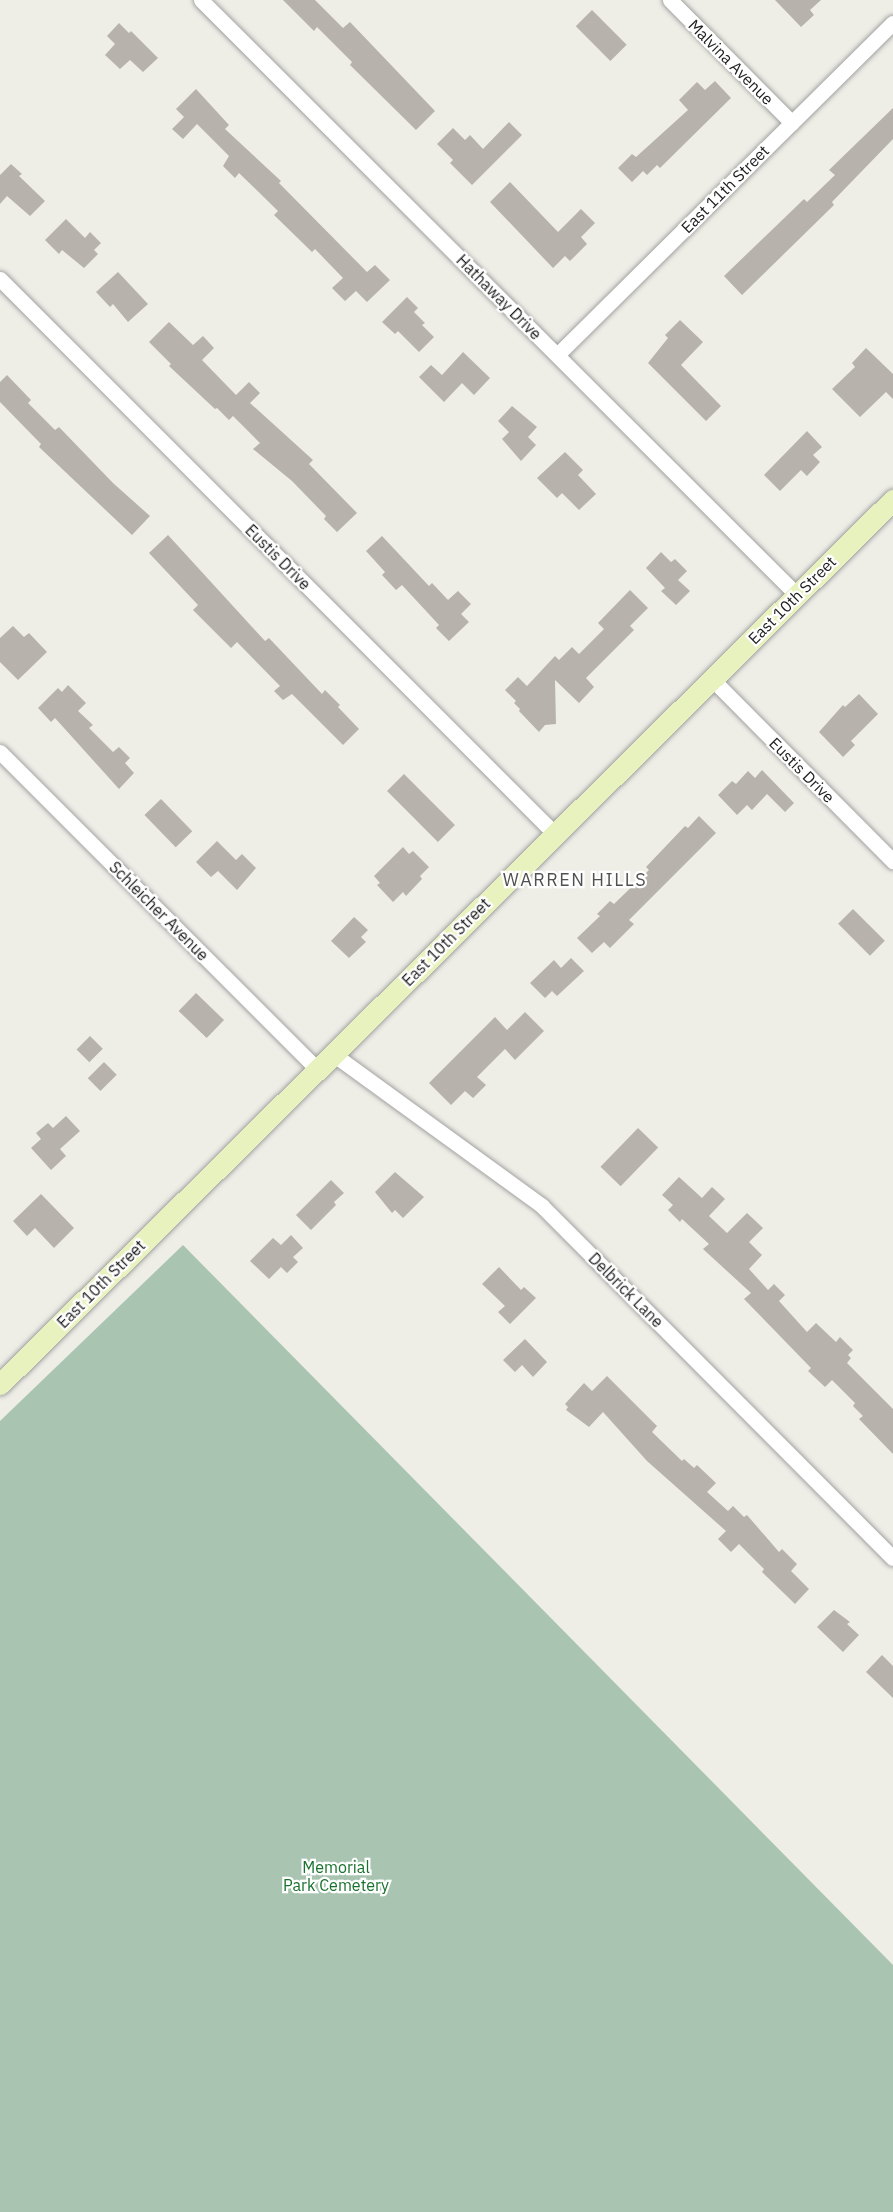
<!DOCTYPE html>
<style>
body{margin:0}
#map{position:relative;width:893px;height:2212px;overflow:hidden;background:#eeede6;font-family:"IBM Plex Sans",sans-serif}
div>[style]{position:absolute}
.cemetery>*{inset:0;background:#a9c5b2}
.building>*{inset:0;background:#b7b3ac;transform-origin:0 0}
.roads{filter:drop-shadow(0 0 2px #a2a2a2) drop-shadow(0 0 2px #a2a2a2)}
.minor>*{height:15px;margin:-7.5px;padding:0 7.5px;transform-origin:7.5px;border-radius:7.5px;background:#fff}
.secondary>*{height:21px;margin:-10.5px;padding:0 10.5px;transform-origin:10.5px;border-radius:10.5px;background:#e8f2bf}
span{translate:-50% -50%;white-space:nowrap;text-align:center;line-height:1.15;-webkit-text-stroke:4.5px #fff;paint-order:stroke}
.street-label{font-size:16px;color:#1e1e1e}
.park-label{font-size:16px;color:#18712d}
.neighbourhood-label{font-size:18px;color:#515151;letter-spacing:1.5px}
</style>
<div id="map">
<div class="cemetery">
<div style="clip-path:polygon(183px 1245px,893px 1965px,893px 2212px,0 2212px,0 1421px)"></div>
</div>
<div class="building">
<div style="clip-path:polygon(283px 0,315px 0,343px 28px,350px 22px,435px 111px,416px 130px,350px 65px,352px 62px,317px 27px,314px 31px)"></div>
<div style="clip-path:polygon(775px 0,821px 0,810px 10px,814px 15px,801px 27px)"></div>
<div style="left:592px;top:10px;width:49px;height:23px;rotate:45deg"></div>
<div style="clip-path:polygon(119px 23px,129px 33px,131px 31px,158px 58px,143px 72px,130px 60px,120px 69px,105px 55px,115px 44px,107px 36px)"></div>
<div style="clip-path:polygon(715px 81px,731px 98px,660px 168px,657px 165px,647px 175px,643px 171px,632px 182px,618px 168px,632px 154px,636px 157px,688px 110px,679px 100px,697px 82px,705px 90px)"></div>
<div style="clip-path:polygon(196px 89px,229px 125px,225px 129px,281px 181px,279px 183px,367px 272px,375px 265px,390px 280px,367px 302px,356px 291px,345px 301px,332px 288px,343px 278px,315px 249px,312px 252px,274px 215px,278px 211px,239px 173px,235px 178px,223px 166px,229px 156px,197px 124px,183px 139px,172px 129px,184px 117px,176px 109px)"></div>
<div style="clip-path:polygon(893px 108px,893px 139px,832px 202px,834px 205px,742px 295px,724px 276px,804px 199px,807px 202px,835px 175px,829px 170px)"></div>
<div style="clip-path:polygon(509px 122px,522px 135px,472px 185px,450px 163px,453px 160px,437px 144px,453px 128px,465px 140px,470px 135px,483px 149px)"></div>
<div style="clip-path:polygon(11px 164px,22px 174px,19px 176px,45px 201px,30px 216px,7px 196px,0 204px,0 175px)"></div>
<div style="clip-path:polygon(510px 182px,558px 232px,581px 209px,595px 223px,581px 237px,587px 244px,570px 261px,565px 256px,553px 268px,490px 202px)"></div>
<div style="clip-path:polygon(66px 219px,85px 238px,90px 232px,101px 243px,94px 250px,98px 254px,84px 268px,62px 250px,59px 254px,45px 240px)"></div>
<div style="clip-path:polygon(118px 272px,148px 304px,128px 322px,113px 304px,110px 307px,96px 292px)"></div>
<div style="clip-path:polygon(407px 297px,418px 308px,414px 312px,425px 323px,422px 325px,434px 337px,419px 352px,398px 331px,395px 334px,382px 322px)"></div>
<div style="clip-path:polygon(680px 320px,703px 342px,681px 365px,721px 406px,706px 421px,648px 363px,668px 338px,665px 335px)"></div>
<div style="clip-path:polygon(169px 322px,193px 345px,203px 336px,214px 348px,202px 360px,236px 395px,249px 382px,260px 393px,250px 403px,313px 460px,309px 464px,357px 513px,337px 532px,324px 519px,326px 516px,292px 481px,253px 449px,260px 443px,233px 416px,229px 420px,217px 408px,215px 409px,169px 366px,171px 364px,149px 342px)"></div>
<div style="clip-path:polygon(866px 348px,893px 374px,893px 399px,886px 392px,860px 417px,832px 389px,855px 367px,852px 363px)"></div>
<div style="clip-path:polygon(463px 352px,490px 378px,474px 395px,462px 383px,444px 402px,419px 377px,431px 365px,442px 375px)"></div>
<div style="clip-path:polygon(7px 375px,31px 400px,28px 403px,55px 430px,59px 427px,113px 483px,150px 516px,132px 535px,39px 447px,41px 444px,0 402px,0 382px)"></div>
<div style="clip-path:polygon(512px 406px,537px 427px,528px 437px,536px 445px,521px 461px,502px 439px,509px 432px,498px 421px)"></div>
<div style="clip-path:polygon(807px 431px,822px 447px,813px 455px,820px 462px,807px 476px,801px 470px,780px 491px,764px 475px)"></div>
<div style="clip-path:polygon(565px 452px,583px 470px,578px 475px,596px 494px,579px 510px,562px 493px,557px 498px,537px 478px)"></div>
<div style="clip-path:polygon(168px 535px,265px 641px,269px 638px,322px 694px,325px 690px,340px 705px,338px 707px,359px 729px,343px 745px,292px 694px,283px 700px,274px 691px,280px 686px,237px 642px,231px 648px,193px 610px,198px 605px,149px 553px)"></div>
<div style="clip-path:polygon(382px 536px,429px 586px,432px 583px,448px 600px,458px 591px,471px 604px,461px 614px,469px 622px,449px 641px,436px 628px,439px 625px,402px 585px,396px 590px,382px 575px,385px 572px,366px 551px)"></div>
<div style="clip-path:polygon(661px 552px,671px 562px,675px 559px,687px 571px,678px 580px,690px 591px,676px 605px,661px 591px,665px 588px,646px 568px)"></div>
<div style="clip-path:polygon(630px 590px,648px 608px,630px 626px,634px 630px,586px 678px,594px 687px,579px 703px,555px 680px,556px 724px,545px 725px,539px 732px,519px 711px,520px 709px,514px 703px,516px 701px,505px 690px,518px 677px,527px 686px,555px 656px,559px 660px,572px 647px,579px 654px,604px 629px,598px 623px)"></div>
<div style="clip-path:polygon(13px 626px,24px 637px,29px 633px,47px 652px,18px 680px,0 662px,0 638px)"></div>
<div style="clip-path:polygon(68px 685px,86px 703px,78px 711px,93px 725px,89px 728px,113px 752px,119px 747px,130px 758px,125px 763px,134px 773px,119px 789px,55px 718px,51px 722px,38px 708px,58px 688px,62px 692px)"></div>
<div style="clip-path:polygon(859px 694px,878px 714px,851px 741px,855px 745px,843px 757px,819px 732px,843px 705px,845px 707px)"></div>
<div style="clip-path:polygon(762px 770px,794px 803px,785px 812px,767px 794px,752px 810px,747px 805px,737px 815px,718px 795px,732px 781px,736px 784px,748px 771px,755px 778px)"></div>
<div style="left:404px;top:774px;width:72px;height:24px;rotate:45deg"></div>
<div style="left:161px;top:799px;width:45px;height:23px;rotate:46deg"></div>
<div style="clip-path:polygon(699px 816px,716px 833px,629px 920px,634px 924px,610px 948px,604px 942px,592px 953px,577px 938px,600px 916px,597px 914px,610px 901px,614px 904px,649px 870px,646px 867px,685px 826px,688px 828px)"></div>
<div style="clip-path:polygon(217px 841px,236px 860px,242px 854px,256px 868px,237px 890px,218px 871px,211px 877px,196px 862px)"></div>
<div style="clip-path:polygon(403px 847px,409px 854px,413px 851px,429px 867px,420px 876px,422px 879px,406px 896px,403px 892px,393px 902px,377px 885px,380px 883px,374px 876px)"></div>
<div style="left:853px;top:909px;width:45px;height:21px;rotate:45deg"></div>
<div style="clip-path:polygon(354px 917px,368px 930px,361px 937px,366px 942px,349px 958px,331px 941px)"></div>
<div style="clip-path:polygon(571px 958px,584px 971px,557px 996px,552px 991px,545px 998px,530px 983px,554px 960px,561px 968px)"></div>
<div style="left:196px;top:993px;width:39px;height:25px;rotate:44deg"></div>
<div style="clip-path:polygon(525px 1012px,544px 1031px,515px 1060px,505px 1049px,477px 1077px,486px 1085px,473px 1098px,465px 1091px,451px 1105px,429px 1083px,495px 1017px,507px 1030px)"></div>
<div style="left:90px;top:1036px;width:18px;height:19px;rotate:45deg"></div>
<div style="left:104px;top:1062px;width:18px;height:23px;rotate:45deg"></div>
<div style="clip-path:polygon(66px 1116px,80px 1131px,60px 1149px,66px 1156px,51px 1170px,31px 1148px,41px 1139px,36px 1133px,48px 1123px,53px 1128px)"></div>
<div style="left:638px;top:1128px;width:28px;height:54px;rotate:44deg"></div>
<div style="clip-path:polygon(395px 1172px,424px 1197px,403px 1218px,395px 1210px,392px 1213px,375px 1192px)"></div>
<div style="clip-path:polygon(679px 1177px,702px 1198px,712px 1187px,725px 1199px,709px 1216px,727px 1233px,747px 1213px,763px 1228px,749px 1242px,762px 1255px,749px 1269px,768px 1290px,774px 1284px,785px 1295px,779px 1301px,807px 1332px,816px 1323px,836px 1342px,840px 1337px,853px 1350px,848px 1355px,851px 1358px,847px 1363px,893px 1409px,893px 1454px,859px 1419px,863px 1416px,853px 1406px,855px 1403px,832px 1380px,825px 1387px,808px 1371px,811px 1368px,744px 1299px,751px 1293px,703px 1249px,709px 1244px,682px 1219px,680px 1222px,668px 1210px,673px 1205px,662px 1195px)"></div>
<div style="clip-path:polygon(331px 1180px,344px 1193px,334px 1202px,336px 1205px,311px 1230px,296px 1215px)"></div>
<div style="clip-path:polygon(41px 1194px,74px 1228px,54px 1248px,35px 1228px,27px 1236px,13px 1221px)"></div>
<div style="clip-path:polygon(291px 1235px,303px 1248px,293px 1257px,298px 1262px,287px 1273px,281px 1267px,269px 1279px,250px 1261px,273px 1238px,281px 1245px)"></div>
<div style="clip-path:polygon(499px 1267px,521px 1290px,524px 1287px,536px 1298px,510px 1324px,498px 1312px,505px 1306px,482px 1284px)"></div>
<div style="clip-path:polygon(525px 1339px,547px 1362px,533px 1377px,522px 1365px,515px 1372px,503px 1360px)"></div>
<div style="clip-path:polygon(607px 1376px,657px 1426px,652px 1432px,682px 1461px,684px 1459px,694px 1468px,697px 1465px,716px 1483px,707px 1492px,728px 1511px,733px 1506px,744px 1517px,747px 1515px,779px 1552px,782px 1549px,797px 1564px,791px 1571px,809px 1589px,795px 1604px,762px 1572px,764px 1569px,739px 1544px,731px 1552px,718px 1539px,726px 1531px,647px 1461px,603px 1412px,589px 1427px,566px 1410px,568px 1407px,565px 1404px,584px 1383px,592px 1391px)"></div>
<div style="clip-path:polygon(834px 1610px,850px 1622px,847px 1624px,859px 1635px,843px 1652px,817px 1627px)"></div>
<div style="clip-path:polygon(882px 1655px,893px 1666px,893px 1698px,866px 1672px)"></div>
</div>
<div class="roads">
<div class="minor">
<div style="left:201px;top:0;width:842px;rotate:44.95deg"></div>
<div style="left:670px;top:0;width:173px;rotate:45.2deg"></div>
<div style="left:0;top:279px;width:785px;rotate:45deg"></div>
<div style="left:557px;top:355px;width:472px;rotate:-44.7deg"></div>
<div style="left:712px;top:679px;width:257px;rotate:45.2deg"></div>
<div style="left:0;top:752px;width:450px;rotate:45deg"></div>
<div style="left:333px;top:1054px;width:258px;rotate:36deg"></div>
<div style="left:542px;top:1206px;width:497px;rotate:45.1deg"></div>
</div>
<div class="secondary">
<div style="left:0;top:1384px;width:1257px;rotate:-44.71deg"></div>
</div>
</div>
<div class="street-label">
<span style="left:731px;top:62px;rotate:45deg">Malvina Avenue</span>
<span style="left:725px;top:189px;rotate:-45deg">East 11th Street</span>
<span style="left:499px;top:297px;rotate:45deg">Hathaway Drive</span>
<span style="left:278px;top:557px;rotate:45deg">Eustis Drive</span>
<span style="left:792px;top:600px;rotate:-45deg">East 10th Street</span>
<span style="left:802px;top:770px;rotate:45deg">Eustis Drive</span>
<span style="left:159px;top:911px;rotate:45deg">Schleicher Avenue</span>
<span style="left:446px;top:942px;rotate:-45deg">East 10th Street</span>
<span style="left:101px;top:1284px;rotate:-45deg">East 10th Street</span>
<span style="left:626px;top:1290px;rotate:45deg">Delbrick Lane</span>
</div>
<div class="park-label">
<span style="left:336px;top:1876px">Memorial<br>Park Cemetery</span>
</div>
<div class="neighbourhood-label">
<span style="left:575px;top:880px">WARREN HILLS</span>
</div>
</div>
